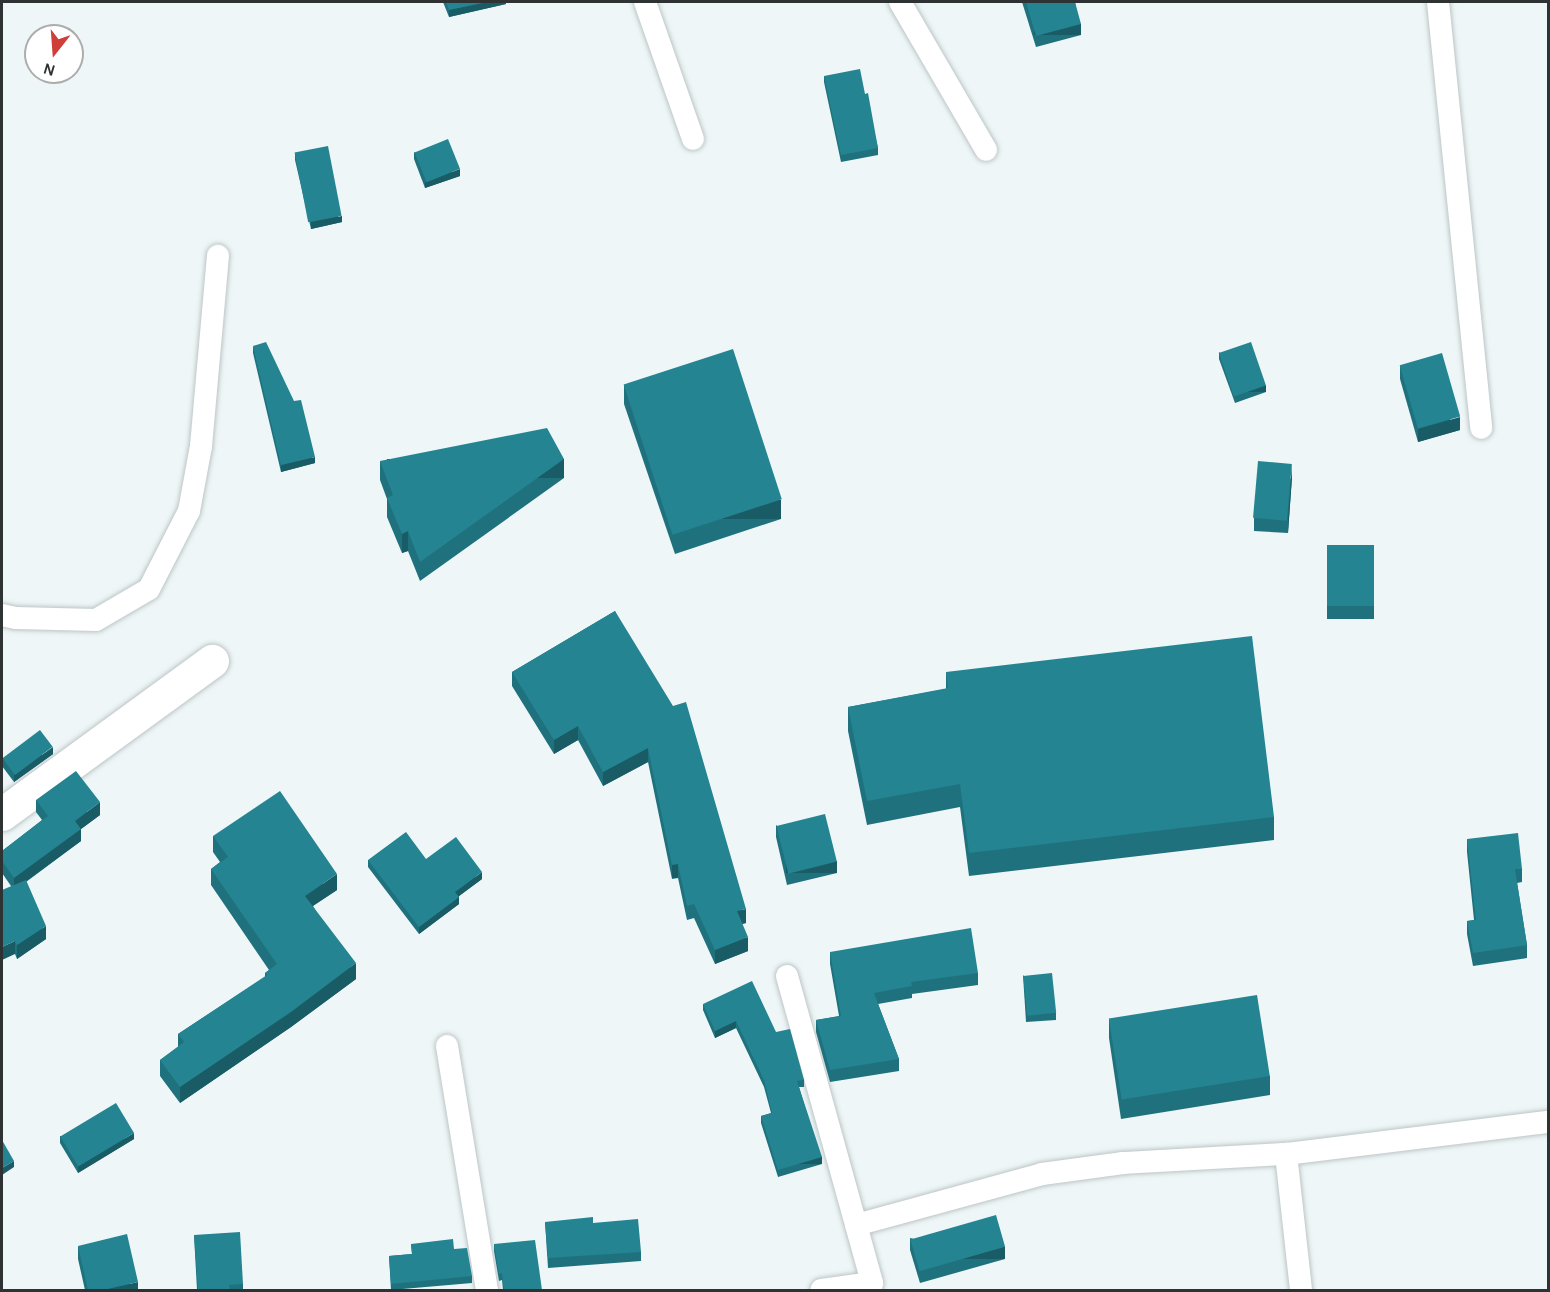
<!DOCTYPE html>
<style>
body{margin:0}
#map{position:relative;width:1550px;height:1292px;overflow:hidden;background:#eef6f7;font-family:Karla,sans-serif}
div>[style]{position:absolute}
.roads{filter:drop-shadow(0 0 2px #bdc5c6) drop-shadow(0 0 2px #bdc5c6)}
.service>*{height:22px;margin:-11px;padding:0 11px;transform-origin:11px;border-radius:11px;background:#fff}
.minor>*{height:33px;margin:-16.5px;padding:0 16.5px;transform-origin:16.5px;border-radius:16.5px;background:#fff}
.wall>*{inset:0;background:#1f727d;transform-origin:0 0}
.shaded-wall>*{inset:0;background:#195c66;transform-origin:0 0}
.building>*{inset:0;background:#248491;transform-origin:0 0}
span{translate:-50% -50%;white-space:nowrap;text-align:center;line-height:1.15;-webkit-text-stroke:6px #fff;paint-order:stroke}
.frame{position:absolute;inset:0;border:3px solid #2f3233;pointer-events:none}
.north{position:absolute;left:24px;top:24px;width:60px;height:60px;box-sizing:border-box;background:#fff;border:2px solid #acadad;border-radius:50%;rotate:197deg;font-size:16px;font-weight:700;line-height:24px;text-align:center;color:#2f3233}
.north::after{content:'';display:block;margin:auto;width:21px;height:27px;background:#cd3f38;clip-path:polygon(50% 0,100% 100%,50% 72%,0 100%)}
</style>
<div id="map">
<div class="roads">
<div class="service">
<div style="left:645px;top:2px;width:145px;rotate:70.7deg"></div>
<div style="left:900px;top:2px;width:171px;rotate:59.8deg"></div>
<div style="left:1438px;top:2px;width:428px;rotate:84.2deg"></div>
<div style="left:2px;top:615px;width:14px;rotate:12deg"></div>
<div style="left:16px;top:618px;width:80px;rotate:1.4deg"></div>
<div style="left:96px;top:620px;width:61px;rotate:-30.3deg"></div>
<div style="left:149px;top:589px;width:88px;rotate:-62.9deg"></div>
<div style="left:189px;top:511px;width:66px;rotate:-79.5deg"></div>
<div style="left:201px;top:446px;width:191px;rotate:-84.9deg"></div>
<div style="left:787px;top:976px;width:319px;rotate:74.5deg"></div>
<div style="left:872px;top:1283px;width:51px;rotate:172.2deg"></div>
<div style="left:447px;top:1046px;width:247px;rotate:80.7deg"></div>
<div style="left:1286px;top:1154px;width:264px;rotate:-7deg"></div>
<div style="left:856px;top:1225px;width:193px;rotate:-15.3deg"></div>
<div style="left:1042px;top:1174px;width:82px;rotate:-7.7deg"></div>
<div style="left:1123px;top:1163px;width:163px;rotate:-3.2deg"></div>
<div style="left:1286px;top:1154px;width:137px;rotate:83.7deg"></div>
</div>
<div class="minor">
<div style="left:2px;top:814px;width:260px;rotate:-36.1deg"></div>
</div>
</div>
<div class="wall">
<div style="clip-path:polygon(443px 2px,506px 2px,506px 4px,449px 17px)"></div>
<div style="clip-path:polygon(1022px 2px,1075px 2px,1081px 35px,1036px 47px)"></div>
<div style="clip-path:polygon(824px 76px,865px 94px,878px 148px,878px 155px,841px 162px,824px 82px)"></div>
<div style="clip-path:polygon(414px 152px,460px 176px,425px 188px,414px 159px)"></div>
<div style="clip-path:polygon(295px 153px,342px 222px,311px 229px,295px 160px)"></div>
<div style="clip-path:polygon(253px 346px,315px 463px,281px 472px,253px 353px)"></div>
<div style="clip-path:polygon(1219px 352px,1266px 392px,1235px 403px,1219px 359px)"></div>
<div style="clip-path:polygon(1400px 366px,1460px 430px,1418px 442px,1400px 379px)"></div>
<div style="clip-path:polygon(624px 385px,781px 519px,675px 554px,624px 404px)"></div>
<div style="clip-path:polygon(380px 461px,564px 478px,420px 581px,408px 551px,402px 553px,387px 517px,387px 499px,380px 480px)"></div>
<div style="clip-path:polygon(1292px 477px,1288px 533px,1254px 531px,1254px 518px)"></div>
<div style="left:1327px;top:545px;width:47px;height:74px"></div>
<div style="clip-path:polygon(615px 611px,746px 923px,742px 924px,748px 951px,715px 964px,694px 918px,687px 920px,678px 878px,672px 879px,648px 762px,603px 786px,578px 740px,554px 754px,512px 686px,512px 672px)"></div>
<div style="clip-path:polygon(946px 672px,1274px 817px,1274px 840px,969px 876px,960px 807px,867px 825px,848px 731px,848px 707px,946px 689px)"></div>
<div style="clip-path:polygon(53px 754px,14px 782px,2px 766px,2px 758px)"></div>
<div style="clip-path:polygon(36px 800px,100px 815px,81px 829px,81px 841px,26px 882px,46px 939px,17px 959px,15px 954px,11px 886px,2px 873px,2px 851px,42px 820px,36px 812px)"></div>
<div style="clip-path:polygon(776px 825px,837px 873px,787px 885px,776px 837px)"></div>
<div style="clip-path:polygon(213px 836px,337px 890px,313px 906px,356px 979px,291px 1027px,180px 1103px,160px 1076px,160px 1060px,178px 1047px,178px 1034px,265px 977px,265px 973px,269px 970px,211px 885px,211px 869px,220px 862px,213px 852px)"></div>
<div style="clip-path:polygon(1467px 839px,1522px 869px,1522px 882px,1517px 883px,1527px 945px,1527px 958px,1473px 966px,1467px 934px,1467px 921px,1474px 920px,1467px 852px)"></div>
<div style="clip-path:polygon(426px 859px,482px 879px,459px 896px,459px 904px,419px 934px,368px 867px,368px 860px)"></div>
<div style="clip-path:polygon(830px 952px,978px 973px,978px 985px,912px 994px,912px 998px,878px 1004px,899px 1059px,899px 1071px,830px 1082px,816px 1032px,816px 1020px,839px 1016px,830px 964px)"></div>
<div style="clip-path:polygon(1023px 975px,1056px 1013px,1056px 1020px,1026px 1022px)"></div>
<div style="clip-path:polygon(703px 1004px,776px 1032px,804px 1080px,804px 1087px,799px 1087px,822px 1164px,778px 1177px,761px 1123px,761px 1116px,771px 1113px,764px 1087px,736px 1028px,715px 1038px,703px 1010px)"></div>
<div style="clip-path:polygon(1109px 1019px,1270px 1076px,1270px 1095px,1121px 1119px,1109px 1038px)"></div>
<div style="clip-path:polygon(60px 1136px,134px 1139px,78px 1173px,60px 1143px)"></div>
<div style="clip-path:polygon(545px 1222px,593px 1223px,641px 1252px,641px 1261px,548px 1268px)"></div>
<div style="clip-path:polygon(194px 1235px,243px 1284px,243px 1290px,197px 1290px)"></div>
<div style="clip-path:polygon(910px 1238px,1005px 1259px,920px 1283px,910px 1250px)"></div>
<div style="clip-path:polygon(411px 1244px,454px 1249px,472px 1276px,472px 1283px,391px 1290px,389px 1256px,412px 1254px)"></div>
<div style="clip-path:polygon(494px 1244px,542px 1290px,503px 1290px,502px 1280px,499px 1281px,494px 1251px)"></div>
<div style="clip-path:polygon(78px 1246px,138px 1290px,85px 1290px,78px 1259px)"></div>
</div>
<div class="shaded-wall">
<div style="clip-path:polygon(487px 2px,506px 2px,506px 4px,449px 17px,449px 10px)"></div>
<div style="left:1081px;top:24px;width:11px;height:47px;rotate:90deg"></div>
<div style="clip-path:polygon(460px 169px,460px 176px,425px 188px,425px 182px)"></div>
<div style="clip-path:polygon(342px 216px,342px 222px,311px 229px,311px 222px)"></div>
<div style="left:1266px;top:385px;width:7px;height:33px;rotate:90deg"></div>
<div style="clip-path:polygon(1460px 417px,1460px 430px,1418px 442px,1418px 429px)"></div>
<div style="clip-path:polygon(315px 457px,315px 463px,281px 472px,281px 465px)"></div>
<div style="left:564px;top:459px;width:19px;height:177px;rotate:90deg"></div>
<div style="clip-path:polygon(1292px 464px,1292px 477px,1288px 533px,1288px 520px)"></div>
<div style="left:781px;top:500px;width:19px;height:112px;rotate:90deg"></div>
<div style="clip-path:polygon(408px 531px,408px 551px,402px 553px,402px 534px)"></div>
<div style="clip-path:polygon(578px 726px,578px 740px,554px 754px,554px 740px)"></div>
<div style="clip-path:polygon(53px 747px,53px 754px,14px 782px,14px 775px)"></div>
<div style="clip-path:polygon(648px 748px,648px 762px,603px 786px,603px 772px)"></div>
<div style="clip-path:polygon(100px 802px,100px 815px,81px 829px,81px 841px,14px 890px,14px 878px,75px 821px)"></div>
<div style="left:837px;top:861px;width:12px;height:51px;rotate:90deg"></div>
<div style="left:678px;top:864px;width:14px;height:6px;rotate:90deg"></div>
<div style="clip-path:polygon(482px 872px,482px 879px,455px 899px,455px 892px)"></div>
<div style="clip-path:polygon(337px 874px,337px 890px,305px 911px,305px 896px)"></div>
<div style="clip-path:polygon(459px 897px,459px 904px,419px 934px,419px 927px)"></div>
<div style="clip-path:polygon(746px 909px,746px 923px,737px 925px,737px 911px)"></div>
<div style="clip-path:polygon(46px 926px,46px 939px,17px 959px,17px 945px)"></div>
<div style="clip-path:polygon(748px 937px,748px 951px,715px 964px,715px 950px)"></div>
<div style="clip-path:polygon(15px 941px,15px 954px,2px 960px,2px 947px)"></div>
<div style="clip-path:polygon(356px 963px,356px 979px,291px 1027px,180px 1103px,180px 1087px)"></div>
<div style="clip-path:polygon(736px 1021px,736px 1028px,715px 1038px,715px 1031px)"></div>
<div style="clip-path:polygon(134px 1133px,134px 1139px,78px 1173px,78px 1166px)"></div>
<div style="left:822px;top:1157px;width:7px;height:46px;rotate:90deg"></div>
<div style="clip-path:polygon(14px 1161px,14px 1167px,2px 1175px,2px 1168px)"></div>
<div style="left:1005px;top:1247px;width:12px;height:88px;rotate:90deg"></div>
<div style="clip-path:polygon(138px 1282px,138px 1290px,103px 1290px)"></div>
</div>
<div class="building">
<div style="clip-path:polygon(446px 2px,487px 2px,449px 10px)"></div>
<div style="clip-path:polygon(1026px 2px,1075px 2px,1081px 24px,1036px 36px)"></div>
<div style="clip-path:polygon(860px 69px,865px 94px,868px 93px,878px 148px,841px 155px,824px 76px)"></div>
<div style="left:448px;top:139px;width:32px;height:36px;rotate:68deg"></div>
<div style="left:328px;top:146px;width:71px;height:34px;rotate:79deg"></div>
<div style="clip-path:polygon(266px 342px,294px 401px,301px 400px,315px 457px,281px 465px,253px 346px)"></div>
<div style="left:1251px;top:342px;width:46px;height:34px;rotate:71deg"></div>
<div style="left:733px;top:349px;width:158px;height:115px;rotate:72deg"></div>
<div style="left:1442px;top:353px;width:66px;height:44px;rotate:74deg"></div>
<div style="clip-path:polygon(547px 428px,564px 459px,420px 562px,408px 531px,402px 534px,387px 498px,393px 495px,380px 461px)"></div>
<div style="left:1258px;top:461px;width:34px;height:57px;rotate:5deg"></div>
<div style="left:1327px;top:545px;width:47px;height:61px"></div>
<div style="clip-path:polygon(615px 611px,673px 706px,686px 702px,746px 909px,737px 911px,748px 937px,715px 950px,694px 904px,687px 906px,678px 864px,672px 865px,648px 748px,603px 772px,578px 726px,554px 740px,512px 672px)"></div>
<div style="clip-path:polygon(1252px 636px,1274px 817px,969px 853px,960px 784px,867px 801px,848px 707px,948px 688px,946px 672px)"></div>
<div style="left:40px;top:730px;width:21px;height:47px;rotate:53deg"></div>
<div style="clip-path:polygon(76px 771px,100px 802px,75px 821px,81px 829px,14px 878px,2px 861px,2px 851px,48px 816px,36px 800px)"></div>
<div style="clip-path:polygon(280px 791px,337px 874px,305px 896px,356px 963px,291px 1012px,180px 1087px,160px 1060px,184px 1042px,178px 1034px,267px 975px,265px 973px,277px 964px,211px 869px,228px 857px,213px 836px)"></div>
<div style="left:825px;top:814px;width:49px;height:50px;rotate:76deg"></div>
<div style="clip-path:polygon(406px 832px,426px 859px,456px 837px,482px 872px,455px 892px,459px 897px,419px 927px,368px 860px)"></div>
<div style="clip-path:polygon(1518px 833px,1522px 869px,1515px 869px,1527px 945px,1473px 953px,1467px 921px,1476px 920px,1467px 839px)"></div>
<div style="clip-path:polygon(26px 880px,46px 926px,17px 945px,15px 941px,2px 947px,2px 890px)"></div>
<div style="clip-path:polygon(971px 928px,978px 973px,911px 982px,912px 986px,874px 993px,899px 1059px,830px 1070px,816px 1020px,841px 1016px,830px 952px)"></div>
<div style="left:1052px;top:973px;width:40px;height:29px;rotate:84deg"></div>
<div style="clip-path:polygon(752px 981px,776px 1032px,790px 1029px,804px 1080px,797px 1081px,822px 1157px,778px 1170px,761px 1116px,772px 1113px,764px 1080px,736px 1021px,715px 1031px,703px 1004px)"></div>
<div style="left:1257px;top:995px;width:82px;height:150px;rotate:81deg"></div>
<div style="left:116px;top:1103px;width:35px;height:65px;rotate:59deg"></div>
<div style="clip-path:polygon(2px 1140px,14px 1161px,2px 1168px)"></div>
<div style="left:996px;top:1215px;width:33px;height:89px;rotate:74deg"></div>
<div style="clip-path:polygon(593px 1217px,593px 1223px,638px 1219px,641px 1252px,548px 1258px,545px 1222px)"></div>
<div style="clip-path:polygon(240px 1232px,243px 1284px,229px 1285px,230px 1290px,198px 1290px,194px 1235px)"></div>
<div style="clip-path:polygon(127px 1234px,138px 1282px,103px 1290px,88px 1290px,78px 1246px)"></div>
<div style="clip-path:polygon(453px 1239px,454px 1249px,467px 1248px,472px 1276px,391px 1284px,389px 1256px,412px 1254px,411px 1244px)"></div>
<div style="clip-path:polygon(535px 1240px,542px 1290px,504px 1290px,502px 1273px,499px 1274px,494px 1244px)"></div>
</div>
<div class="frame"></div>
<div class="north">N</div>
</div>
